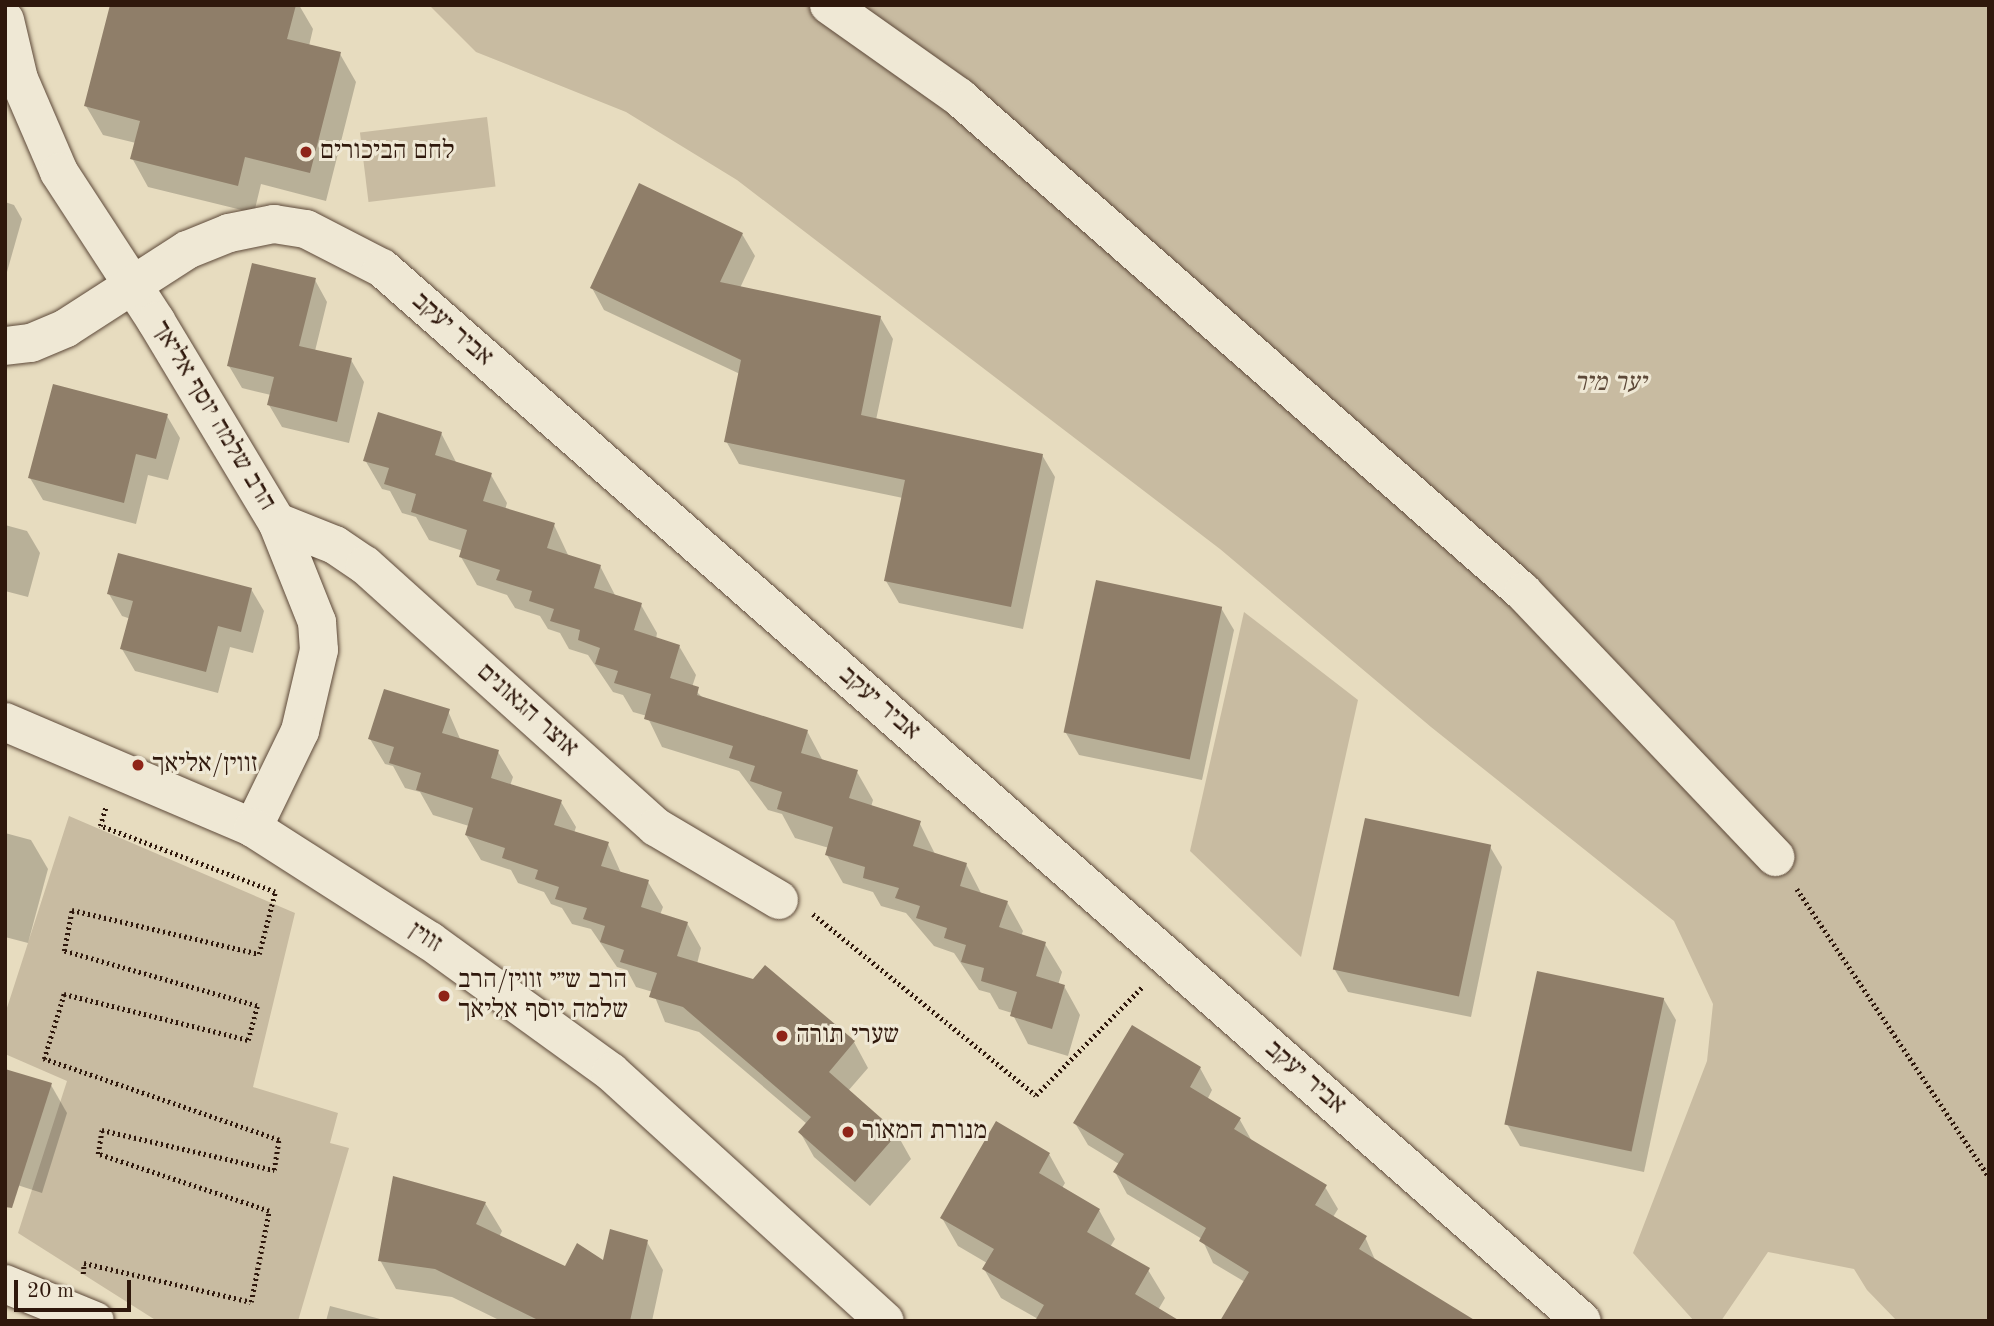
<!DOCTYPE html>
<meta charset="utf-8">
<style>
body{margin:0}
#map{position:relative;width:1994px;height:1326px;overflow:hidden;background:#e7dcbf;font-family:"Old Standard TT","Frank Ruhl Libre",serif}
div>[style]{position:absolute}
.green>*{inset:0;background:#c8bba1;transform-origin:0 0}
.shadow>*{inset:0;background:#0003}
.building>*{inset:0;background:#8f7e69;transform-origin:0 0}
.path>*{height:4.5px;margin-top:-2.25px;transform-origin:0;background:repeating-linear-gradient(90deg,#2f180c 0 2px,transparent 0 5.5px)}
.roads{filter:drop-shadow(0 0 2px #5d4939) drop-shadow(0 0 2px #5d4939)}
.minor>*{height:38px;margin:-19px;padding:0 19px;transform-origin:19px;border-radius:19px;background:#efe8d5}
.dots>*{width:19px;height:19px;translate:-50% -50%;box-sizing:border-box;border:4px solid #efe8d5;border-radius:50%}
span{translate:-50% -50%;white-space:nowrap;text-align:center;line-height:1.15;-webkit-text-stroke:6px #efe8d5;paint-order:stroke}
.poi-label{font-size:26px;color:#2f180c}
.left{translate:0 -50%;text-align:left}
.street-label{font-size:26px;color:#2f180c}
.park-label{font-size:26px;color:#5d4939;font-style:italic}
.frame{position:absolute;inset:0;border:7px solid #2f180c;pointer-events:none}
.scale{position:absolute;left:14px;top:1280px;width:117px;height:32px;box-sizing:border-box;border:4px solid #2f180c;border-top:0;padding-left:9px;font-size:21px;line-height:24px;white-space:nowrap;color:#2f180c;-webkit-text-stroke:5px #efe8d5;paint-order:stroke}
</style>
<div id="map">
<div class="green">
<div style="clip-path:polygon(429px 5px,1989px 5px,1989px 1321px,1897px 1321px,1867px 1290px,1854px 1269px,1768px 1252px,1721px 1321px,1694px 1321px,1633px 1253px,1707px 1061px,1713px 1004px,1674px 921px,1431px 727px,1220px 549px,737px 180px,626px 112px,476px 52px)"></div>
<div style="left:487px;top:117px;width:70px;height:128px;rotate:83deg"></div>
<div style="clip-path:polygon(1244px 612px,1358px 700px,1301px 957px,1190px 851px)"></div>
<div style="clip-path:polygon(69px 816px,295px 913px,253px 1087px,338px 1113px,330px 1143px,349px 1148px,298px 1321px,157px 1321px,18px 1233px,67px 1081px,5px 1054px,5px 1014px)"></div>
</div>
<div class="shadow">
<div style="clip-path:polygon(112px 5px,299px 5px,313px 29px,309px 46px,340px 54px,356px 82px,326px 201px,261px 184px,254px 213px,148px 187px,132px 158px,136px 143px,103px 135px,86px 106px)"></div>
<div style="clip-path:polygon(5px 202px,14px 205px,22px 219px,5px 279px)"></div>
<div style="clip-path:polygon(742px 234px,755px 256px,740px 288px,880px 317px,893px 339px,876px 420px,1042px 455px,1055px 477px,1023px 629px,899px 603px,886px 581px,903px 498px,739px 464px,726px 441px,740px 374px,604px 310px,592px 288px)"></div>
<div style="clip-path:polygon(315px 280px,327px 302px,315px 351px,351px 360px,364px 382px,349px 443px,282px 427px,269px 405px,271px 395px,242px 388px,229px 366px)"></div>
<div style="clip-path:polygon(167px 416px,180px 438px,168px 480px,148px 475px,136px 524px,43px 500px,30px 478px)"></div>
<div style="clip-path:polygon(441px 433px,457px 464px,491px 475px,507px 503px,505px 510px,554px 525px,569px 557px,600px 566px,616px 597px,641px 605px,657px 633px,656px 639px,679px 646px,696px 675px,692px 687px,704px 699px,807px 731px,823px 761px,857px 772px,873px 800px,871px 807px,919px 822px,935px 854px,966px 864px,982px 895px,1007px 902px,1023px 931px,1021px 936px,1045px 944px,1062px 972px,1058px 985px,1064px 986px,1080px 1015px,1068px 1056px,1028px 1044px,1012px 1013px,999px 1009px,990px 993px,979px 990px,954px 953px,934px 946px,906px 913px,881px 906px,873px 892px,843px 883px,827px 855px,829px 848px,795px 838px,782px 814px,768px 810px,739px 771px,662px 747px,647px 716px,633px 712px,623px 695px,613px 692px,588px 655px,569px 649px,560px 633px,548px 629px,540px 616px,515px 608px,507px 595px,477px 585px,461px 557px,463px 551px,429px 540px,416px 517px,402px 513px,390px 491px,382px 489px,365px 460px)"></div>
<div style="clip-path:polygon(5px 525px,27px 531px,40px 553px,28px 597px,5px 591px)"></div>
<div style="clip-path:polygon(251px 589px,264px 611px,253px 653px,230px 647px,218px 693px,135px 671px,122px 649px,131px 619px,122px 616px,109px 594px)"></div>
<div style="clip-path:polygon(1221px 608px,1234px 630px,1202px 780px,1079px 755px,1066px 733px)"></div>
<div style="clip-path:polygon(448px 711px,461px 741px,498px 752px,513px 777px,510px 786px,561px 802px,576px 827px,574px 833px,608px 844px,621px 873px,648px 882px,663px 907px,660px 915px,687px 923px,701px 948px,697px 964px,854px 1042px,868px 1068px,848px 1091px,897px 1134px,911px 1159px,870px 1206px,814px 1157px,800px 1132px,807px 1124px,699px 1032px,665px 1022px,653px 992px,636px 987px,627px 970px,617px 967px,591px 929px,572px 924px,562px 908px,551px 904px,544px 892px,518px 883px,511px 870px,481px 860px,466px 835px,469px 826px,433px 815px,420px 792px,405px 788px,393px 766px,385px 764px,370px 739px)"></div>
<div style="clip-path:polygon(5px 833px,31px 840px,48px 869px,28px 943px,5px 937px)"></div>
<div style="clip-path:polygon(1489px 845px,1502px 867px,1471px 1017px,1348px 992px,1335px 970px)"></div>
<div style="clip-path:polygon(1663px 998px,1676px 1020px,1644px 1172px,1520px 1146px,1507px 1124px)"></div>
<div style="clip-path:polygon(1200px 1068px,1212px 1090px,1207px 1100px,1240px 1120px,1253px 1143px,1325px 1187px,1338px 1209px,1333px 1217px,1365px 1237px,1376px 1262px,1245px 1282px,1213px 1263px,1202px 1239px,1127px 1194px,1115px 1172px,1119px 1164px,1088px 1145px,1075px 1123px)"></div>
<div style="clip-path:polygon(51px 1085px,67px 1113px,42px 1193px,5px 1181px)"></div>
<div style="clip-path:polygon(1049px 1154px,1065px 1183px,1062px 1188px,1099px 1210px,1115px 1239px,1110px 1247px,1148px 1270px,1165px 1298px,1158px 1310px,1038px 1319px,1001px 1298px,984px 1269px,987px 1263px,958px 1246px,942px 1218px)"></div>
<div style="clip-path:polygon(485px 1203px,502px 1231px,499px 1237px,566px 1268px,604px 1263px,647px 1242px,663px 1270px,652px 1321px,501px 1321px,452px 1297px,396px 1289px,380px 1260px)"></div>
<div style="clip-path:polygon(330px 1306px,388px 1321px,326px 1321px)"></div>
</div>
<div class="building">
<div style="clip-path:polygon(110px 5px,296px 5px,287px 39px,341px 52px,310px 173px,245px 157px,238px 186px,130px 159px,140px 121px,84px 106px)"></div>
<div style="clip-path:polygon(639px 183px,743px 233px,720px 282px,881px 316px,861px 415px,1043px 454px,1011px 607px,884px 581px,905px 480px,724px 442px,741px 360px,590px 288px)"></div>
<div style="clip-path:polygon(252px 263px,316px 278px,299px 346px,352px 358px,337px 422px,267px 405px,274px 377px,227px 366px)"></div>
<div style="clip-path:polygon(53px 384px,168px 414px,156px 459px,136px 454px,124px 503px,28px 478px)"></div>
<div style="clip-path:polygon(378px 412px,442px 432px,435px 455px,492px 473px,483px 501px,555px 523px,547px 548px,601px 565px,594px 588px,642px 603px,634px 630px,680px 645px,670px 678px,699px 687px,697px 695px,808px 730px,801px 753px,858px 770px,849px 798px,921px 821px,913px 846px,967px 863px,960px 886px,1008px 901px,999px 927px,1046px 942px,1036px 976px,1065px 985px,1052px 1029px,1010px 1016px,1017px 992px,981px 981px,984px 968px,961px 962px,966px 945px,944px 938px,947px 928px,916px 918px,920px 906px,895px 898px,899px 888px,863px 878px,865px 867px,825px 855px,833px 827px,777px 809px,782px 792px,750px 781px,755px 766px,729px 758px,733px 746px,644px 719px,651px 694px,614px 683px,618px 671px,595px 664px,600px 648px,578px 640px,580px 630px,550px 621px,554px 609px,529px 601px,532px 591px,496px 580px,500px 570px,459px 557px,467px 530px,411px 512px,416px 494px,384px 484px,389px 468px,363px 461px)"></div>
<div style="clip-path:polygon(118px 553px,252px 588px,241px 632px,218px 626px,206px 672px,120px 649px,133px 601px,107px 594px)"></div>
<div style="left:1096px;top:580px;width:129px;height:156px;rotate:12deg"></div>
<div style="clip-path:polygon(384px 689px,450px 709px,442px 733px,499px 750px,491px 778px,562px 800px,554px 825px,609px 842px,601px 866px,649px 880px,641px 907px,688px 922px,677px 956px,753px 979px,765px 965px,855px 1041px,829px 1072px,898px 1133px,855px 1182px,798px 1132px,811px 1117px,683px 1007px,649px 997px,657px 973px,620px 962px,624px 950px,600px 942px,605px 926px,583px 919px,587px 908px,555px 899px,559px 887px,535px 879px,538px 870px,502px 858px,505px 848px,465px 835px,473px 808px,416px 790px,421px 773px,389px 763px,394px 747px,368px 739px)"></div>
<div style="left:1365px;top:818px;width:129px;height:155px;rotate:12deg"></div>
<div style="left:1537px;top:971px;width:130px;height:157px;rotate:12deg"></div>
<div style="clip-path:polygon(1132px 1025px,1201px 1067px,1190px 1087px,1241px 1118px,1234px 1129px,1327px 1185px,1315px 1205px,1367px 1236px,1359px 1249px,1476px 1321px,1220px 1321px,1249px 1272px,1199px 1241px,1206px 1228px,1113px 1172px,1124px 1154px,1073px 1123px)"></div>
<div style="clip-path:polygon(5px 1069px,52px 1083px,12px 1208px,5px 1207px)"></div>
<div style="clip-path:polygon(996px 1121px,1050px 1153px,1039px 1173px,1100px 1209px,1087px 1232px,1150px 1268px,1135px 1294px,1180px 1321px,1035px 1321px,1044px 1305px,982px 1269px,994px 1249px,940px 1218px)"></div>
<div style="clip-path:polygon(393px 1176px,486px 1202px,476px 1224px,565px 1266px,577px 1243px,603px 1260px,610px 1229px,648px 1240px,630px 1321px,540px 1321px,435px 1269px,378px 1261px)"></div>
</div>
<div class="path">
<div style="left:1797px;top:889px;width:346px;rotate:56.3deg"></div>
<div style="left:813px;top:914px;width:287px;rotate:39.1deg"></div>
<div style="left:1036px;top:1095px;width:151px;rotate:-45.5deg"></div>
<div style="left:83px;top:1274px;width:11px;rotate:-85deg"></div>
<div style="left:84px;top:1263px;width:171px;rotate:13.1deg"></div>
<div style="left:251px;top:1302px;width:93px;rotate:-78.8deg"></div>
<div style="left:269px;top:1211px;width:180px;rotate:-161.6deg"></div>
<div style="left:98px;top:1154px;width:24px;rotate:-81deg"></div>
<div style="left:102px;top:1130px;width:177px;rotate:13.1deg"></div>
<div style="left:274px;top:1170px;width:30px;rotate:-81deg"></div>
<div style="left:279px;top:1140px;width:249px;rotate:-161deg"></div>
<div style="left:44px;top:1059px;width:68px;rotate:-72.9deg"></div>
<div style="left:64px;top:994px;width:190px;rotate:14deg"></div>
<div style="left:248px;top:1040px;width:35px;rotate:-75deg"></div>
<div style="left:257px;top:1006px;width:201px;rotate:-164.1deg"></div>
<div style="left:64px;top:951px;width:42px;rotate:-79deg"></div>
<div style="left:72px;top:910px;width:192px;rotate:13.2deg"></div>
<div style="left:259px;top:954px;width:64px;rotate:-75.5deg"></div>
<div style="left:275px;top:892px;width:187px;rotate:-159.3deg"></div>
<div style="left:100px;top:826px;width:21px;rotate:-73deg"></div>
</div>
<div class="roads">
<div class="minor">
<div style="left:829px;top:5px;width:159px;rotate:35.3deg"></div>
<div style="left:959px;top:97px;width:750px;rotate:41.27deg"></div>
<div style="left:1523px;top:592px;width:366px;rotate:46.4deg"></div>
<div style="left:5px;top:20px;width:61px;rotate:76.7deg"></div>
<div style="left:19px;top:79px;width:101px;rotate:66.7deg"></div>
<div style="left:59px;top:172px;width:178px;rotate:56.9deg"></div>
<div style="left:156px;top:321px;width:235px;rotate:59deg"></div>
<div style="left:277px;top:522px;width:108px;rotate:68.2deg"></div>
<div style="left:317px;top:622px;width:28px;rotate:86deg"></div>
<div style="left:319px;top:650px;width:83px;rotate:103.2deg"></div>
<div style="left:300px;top:731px;width:108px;rotate:115.9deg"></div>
<div style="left:5px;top:346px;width:26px;rotate:-7deg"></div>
<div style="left:31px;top:343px;width:38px;rotate:-23deg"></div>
<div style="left:66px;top:328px;width:144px;rotate:-32.8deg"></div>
<div style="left:187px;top:250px;width:45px;rotate:-22deg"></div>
<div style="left:229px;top:233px;width:46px;rotate:-11.3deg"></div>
<div style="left:274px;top:224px;width:32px;rotate:9deg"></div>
<div style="left:306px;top:229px;width:85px;rotate:27.2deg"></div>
<div style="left:382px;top:268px;width:1596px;rotate:41.27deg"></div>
<div style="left:277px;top:522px;width:62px;rotate:21.6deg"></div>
<div style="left:335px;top:545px;width:36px;rotate:34deg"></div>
<div style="left:365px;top:565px;width:392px;rotate:42deg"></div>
<div style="left:656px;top:827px;width:143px;rotate:30.7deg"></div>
<div style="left:5px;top:722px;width:270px;rotate:23.1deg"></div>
<div style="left:253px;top:828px;width:210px;rotate:32.6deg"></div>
<div style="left:430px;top:941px;width:223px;rotate:35.9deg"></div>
<div style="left:611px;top:1072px;width:370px;rotate:42.3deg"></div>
<div style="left:5px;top:1284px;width:97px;rotate:22.3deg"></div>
</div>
</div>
<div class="dots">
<div style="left:306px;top:152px;background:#8f2418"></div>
<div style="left:138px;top:765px;background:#8f2418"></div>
<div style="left:444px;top:996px;background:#8f2418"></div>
<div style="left:782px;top:1036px;background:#8f2418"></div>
<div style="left:848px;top:1132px;background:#8f2418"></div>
</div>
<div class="poi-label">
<span class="left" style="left:320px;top:152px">לחם הביכורים</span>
<span class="left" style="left:152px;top:765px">זווין/אליאך</span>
<span class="left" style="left:458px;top:996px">הרב ש״י זווין/הרב<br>שלמה יוסף אליאך</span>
<span class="left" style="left:796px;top:1036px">שערי תורה</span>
<span class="left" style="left:862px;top:1132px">מנורת המאור</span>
</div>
<div class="street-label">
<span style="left:452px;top:330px;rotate:41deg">אביר יעקב</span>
<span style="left:213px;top:416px;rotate:59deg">הרב שלמה יוסף אליאך</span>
<span style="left:879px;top:704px;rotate:41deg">אביר יעקב</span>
<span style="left:527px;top:711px;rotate:42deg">אוצר הגאונים</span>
<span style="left:425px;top:938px;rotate:34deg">זווין</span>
<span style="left:1305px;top:1078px;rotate:41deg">אביר יעקב</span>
</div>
<div class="park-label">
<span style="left:1610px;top:384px">יער מיר</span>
</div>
<div class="frame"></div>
<div class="scale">20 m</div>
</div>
